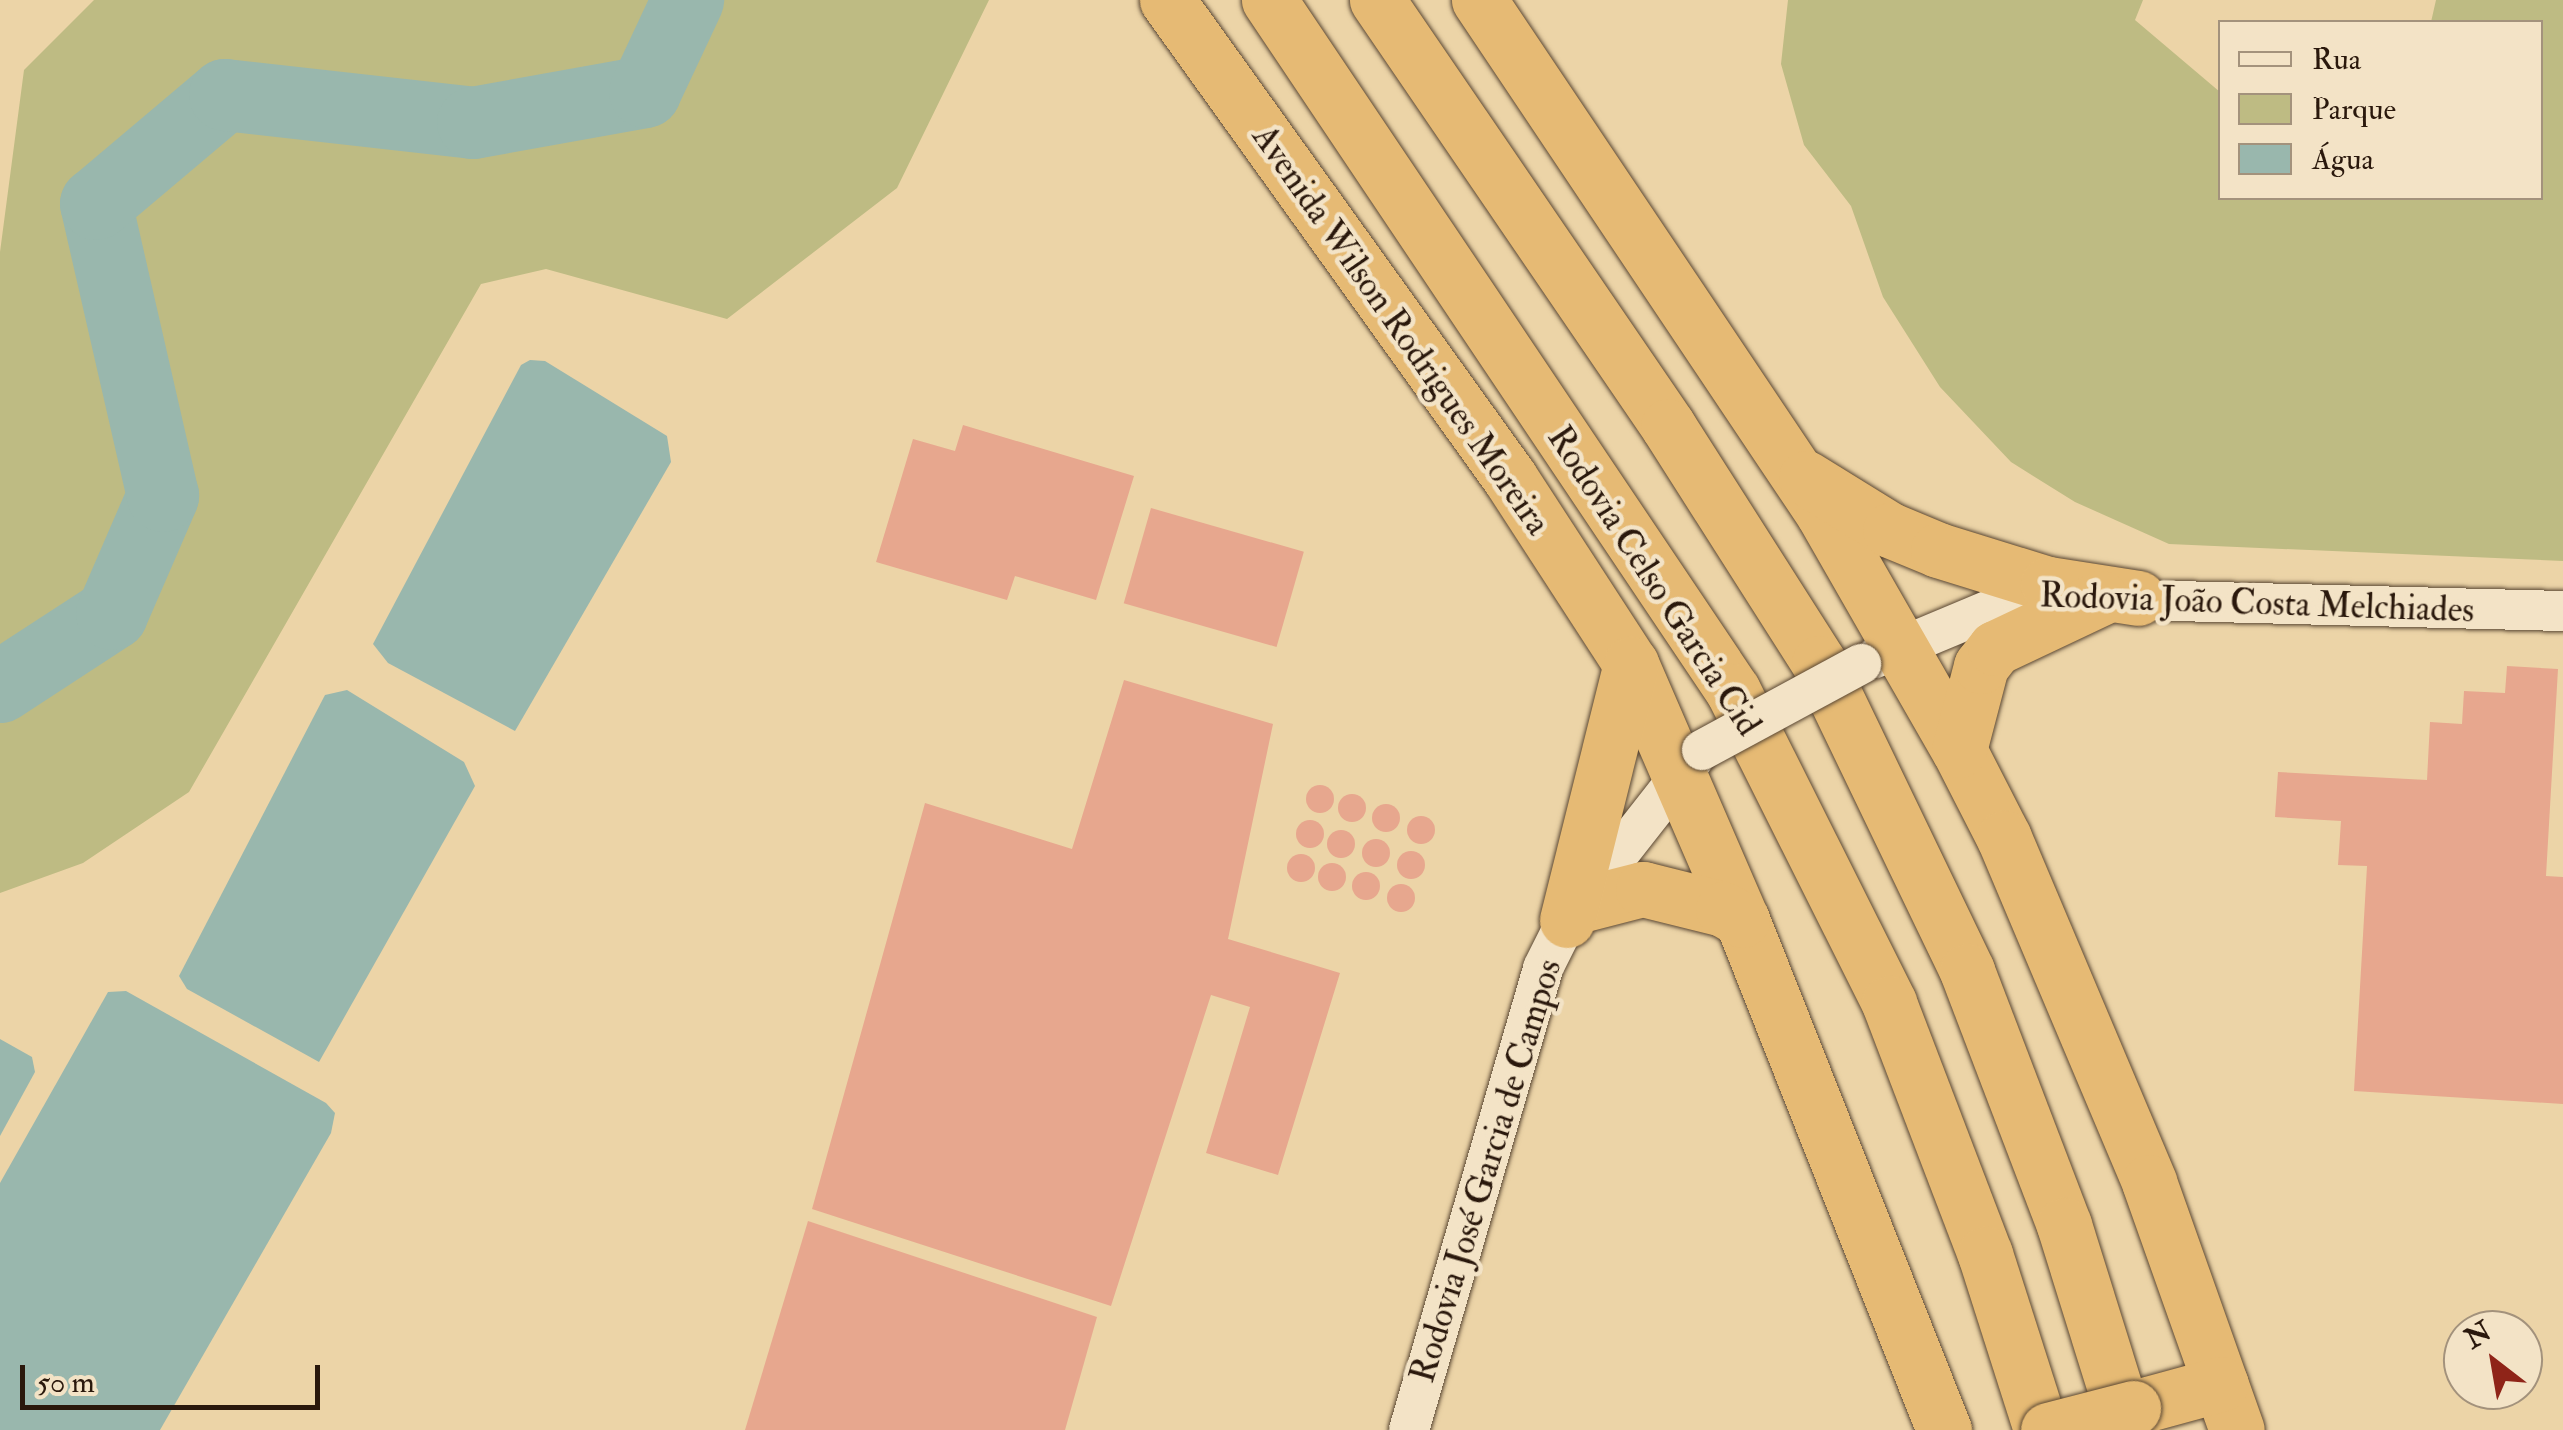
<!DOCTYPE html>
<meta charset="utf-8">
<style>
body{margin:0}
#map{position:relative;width:2563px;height:1430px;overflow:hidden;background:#ecd4a7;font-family:"IM FELL Double Pica",serif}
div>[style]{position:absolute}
.green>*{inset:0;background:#bebb83}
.water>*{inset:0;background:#99b7ad}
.river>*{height:72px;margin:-36px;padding:0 36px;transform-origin:36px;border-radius:36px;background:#99b7ad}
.building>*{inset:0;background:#e7a78e;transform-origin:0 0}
.round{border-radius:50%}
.roads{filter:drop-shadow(0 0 2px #5a4733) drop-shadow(0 0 2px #5a4733)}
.minor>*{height:40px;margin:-20px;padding:0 20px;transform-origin:20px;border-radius:20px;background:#f3e3c6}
.highway>*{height:55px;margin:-27.5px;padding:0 27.5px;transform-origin:27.5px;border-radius:27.5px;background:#e6ba74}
.bridges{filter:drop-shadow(0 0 2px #5a4733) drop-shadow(0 0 2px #5a4733)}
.minor-bridge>*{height:40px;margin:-20px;padding:0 20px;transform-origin:20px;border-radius:20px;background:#f3e3c6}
.highway-bridge>*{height:55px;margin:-27.5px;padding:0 27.5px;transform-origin:27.5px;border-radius:27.5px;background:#e6ba74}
span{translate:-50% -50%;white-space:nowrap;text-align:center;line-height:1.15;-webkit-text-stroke:9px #f3e3c6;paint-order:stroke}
.street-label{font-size:35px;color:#2a180c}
.legend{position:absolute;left:2218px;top:20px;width:325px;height:180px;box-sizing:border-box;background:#f3e3c6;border:2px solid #a3927c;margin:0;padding:12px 18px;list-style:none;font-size:30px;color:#2a180c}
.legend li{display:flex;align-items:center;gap:20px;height:50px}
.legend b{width:50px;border:2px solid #a3927c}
.north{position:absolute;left:2443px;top:1310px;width:100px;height:100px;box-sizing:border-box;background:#f3e3c6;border:2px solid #a3927c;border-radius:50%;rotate:329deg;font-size:28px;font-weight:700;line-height:40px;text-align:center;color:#2a180c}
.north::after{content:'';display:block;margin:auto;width:35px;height:45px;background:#8f2418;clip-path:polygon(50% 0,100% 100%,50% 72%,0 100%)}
.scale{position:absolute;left:20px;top:1365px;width:300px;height:45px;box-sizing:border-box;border:5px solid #2a180c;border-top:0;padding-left:12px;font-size:30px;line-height:35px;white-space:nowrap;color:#2a180c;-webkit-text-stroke:8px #f3e3c6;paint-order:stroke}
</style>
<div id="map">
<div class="green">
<div style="clip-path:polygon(94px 0,989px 0,897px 188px,727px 319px,546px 269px,481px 284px,189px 792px,83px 863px,0 893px,0 252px,24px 70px)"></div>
<div style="clip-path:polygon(1788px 0,2143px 0,2135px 20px,2220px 92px,2220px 198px,2540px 198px,2540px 22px,2431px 22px,2436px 0,2563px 0,2563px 561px,2169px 544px,2075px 502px,2011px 462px,1940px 387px,1883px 297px,1851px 206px,1804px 145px,1781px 64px)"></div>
</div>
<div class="water">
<div style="clip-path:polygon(530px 360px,545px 361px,667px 436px,671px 462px,515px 731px,388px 663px,373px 644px,521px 365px)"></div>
<div style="clip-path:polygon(347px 690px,464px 762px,475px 786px,319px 1062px,187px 989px,179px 976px,325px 695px)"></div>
<div style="clip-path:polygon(126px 991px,326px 1103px,335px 1113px,331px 1133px,160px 1430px,0 1430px,0 1183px,108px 992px)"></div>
<div style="clip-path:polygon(0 1039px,32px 1057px,35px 1072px,0 1136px)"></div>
</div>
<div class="river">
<div style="left:0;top:687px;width:134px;rotate:-33.1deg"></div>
<div style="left:112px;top:614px;width:129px;rotate:-66.6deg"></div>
<div style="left:163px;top:496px;width:300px;rotate:-102.9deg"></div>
<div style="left:96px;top:204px;width:169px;rotate:-40.2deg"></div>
<div style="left:225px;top:95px;width:250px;rotate:6.4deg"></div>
<div style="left:473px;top:123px;width:175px;rotate:-10.2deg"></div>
<div style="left:645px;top:92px;width:102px;rotate:-64.9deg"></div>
</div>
<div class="building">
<div style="clip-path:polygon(963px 425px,1134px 476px,1096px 600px,1015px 576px,1007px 600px,876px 562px,913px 439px,955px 451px)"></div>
<div style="left:1151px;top:508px;width:159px;height:99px;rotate:16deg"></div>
<div style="clip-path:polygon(2507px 666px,2558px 669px,2546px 876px,2563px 877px,2563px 1104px,2354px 1091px,2367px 866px,2338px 865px,2341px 821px,2275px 817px,2278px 772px,2427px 780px,2430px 722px,2462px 724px,2464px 691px,2505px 693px)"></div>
<div style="clip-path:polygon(1124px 680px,1273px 724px,1228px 939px,1340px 973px,1278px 1175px,1206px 1153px,1250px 1007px,1211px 995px,1111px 1306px,812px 1209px,925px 803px,1072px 849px)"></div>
<div class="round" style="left:1306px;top:785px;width:28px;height:28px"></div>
<div class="round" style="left:1338px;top:794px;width:28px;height:28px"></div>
<div class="round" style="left:1372px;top:804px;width:28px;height:28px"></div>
<div class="round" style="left:1407px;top:816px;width:28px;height:28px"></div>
<div class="round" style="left:1296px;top:820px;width:28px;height:28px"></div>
<div class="round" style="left:1327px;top:830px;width:28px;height:28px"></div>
<div class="round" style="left:1362px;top:839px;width:28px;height:28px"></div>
<div class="round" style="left:1397px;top:851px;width:28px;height:28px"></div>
<div class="round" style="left:1287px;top:854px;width:28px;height:28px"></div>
<div class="round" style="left:1318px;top:863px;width:28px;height:28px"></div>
<div class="round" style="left:1352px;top:872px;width:28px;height:28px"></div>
<div class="round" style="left:1387px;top:884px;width:28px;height:28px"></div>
<div style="clip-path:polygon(808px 1221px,1097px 1317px,1065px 1430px,745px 1430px)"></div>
</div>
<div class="roads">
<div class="minor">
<div style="left:1875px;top:658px;width:158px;rotate:-22.7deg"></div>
<div style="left:2021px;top:597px;width:542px;rotate:1.48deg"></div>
<div style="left:1409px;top:1430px;width:481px;rotate:-73.8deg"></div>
<div style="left:1543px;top:968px;width:54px;rotate:-63.4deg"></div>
<div style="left:1567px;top:920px;width:206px;rotate:-51.9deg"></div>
</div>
<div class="highway">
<div style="left:1167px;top:0;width:588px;rotate:54.34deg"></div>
<div style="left:1510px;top:478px;width:222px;rotate:57deg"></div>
<div style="left:1631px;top:664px;width:279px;rotate:66.6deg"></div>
<div style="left:1742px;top:920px;width:549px;rotate:68.39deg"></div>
<div style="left:1269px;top:0;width:832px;rotate:56.12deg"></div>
<div style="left:1733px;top:691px;width:349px;rotate:63.4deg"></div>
<div style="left:1889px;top:1003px;width:269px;rotate:69.1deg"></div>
<div style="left:1985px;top:1254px;width:185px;rotate:72.3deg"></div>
<div style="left:1377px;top:0;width:516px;rotate:55.66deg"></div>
<div style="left:1668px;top:426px;width:281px;rotate:57.5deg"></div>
<div style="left:1819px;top:663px;width:342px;rotate:64.3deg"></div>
<div style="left:1967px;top:971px;width:272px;rotate:69.1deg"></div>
<div style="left:2064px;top:1225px;width:215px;rotate:72.7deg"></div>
<div style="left:1479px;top:0;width:618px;rotate:56.16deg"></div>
<div style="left:1823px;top:513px;width:273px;rotate:60.2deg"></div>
<div style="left:1959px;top:750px;width:99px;rotate:62.9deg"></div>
<div style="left:2004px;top:838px;width:373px;rotate:67.1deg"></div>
<div style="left:2149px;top:1182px;width:263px;rotate:70.5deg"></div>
<div style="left:1806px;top:478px;width:99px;rotate:31.8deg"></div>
<div style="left:1890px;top:530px;width:52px;rotate:22.6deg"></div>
<div style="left:1938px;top:550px;width:115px;rotate:17.2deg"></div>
<div style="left:2048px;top:584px;width:91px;rotate:8.8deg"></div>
<div style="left:1959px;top:750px;width:87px;rotate:-75.3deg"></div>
<div style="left:1981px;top:666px;width:23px;rotate:-52deg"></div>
<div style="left:1995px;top:648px;width:117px;rotate:-25.3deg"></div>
<div style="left:1580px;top:905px;width:65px;rotate:-14.3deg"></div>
<div style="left:1643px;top:889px;width:82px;rotate:14deg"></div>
<div style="left:1723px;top:909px;width:22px;rotate:30deg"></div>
<div style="left:1567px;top:920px;width:264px;rotate:-76deg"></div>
<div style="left:2133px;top:1408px;width:91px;rotate:-15.3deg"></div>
</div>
</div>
<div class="bridges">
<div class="minor-bridge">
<div style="left:1702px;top:750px;width:181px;rotate:-28.4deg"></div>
</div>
<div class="highway-bridge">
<div style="left:2048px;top:1430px;width:88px;rotate:-14.5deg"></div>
</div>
</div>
<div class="street-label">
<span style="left:1401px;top:330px;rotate:55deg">Avenida Wilson Rodrigues Moreira</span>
<span style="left:1654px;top:581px;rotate:57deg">Rodovia Celso Garcia Cid</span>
<span style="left:2257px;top:603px;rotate:2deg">Rodovia João Costa Melchiades</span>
<span style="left:1486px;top:1171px;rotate:-73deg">Rodovia José Garcia de Campos</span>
</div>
<ul class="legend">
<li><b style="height:12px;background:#f3e3c6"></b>Rua</li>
<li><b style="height:28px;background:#bebb83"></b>Parque</li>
<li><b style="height:28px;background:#99b7ad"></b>Água</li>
</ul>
<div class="north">N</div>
<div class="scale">50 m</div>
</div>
